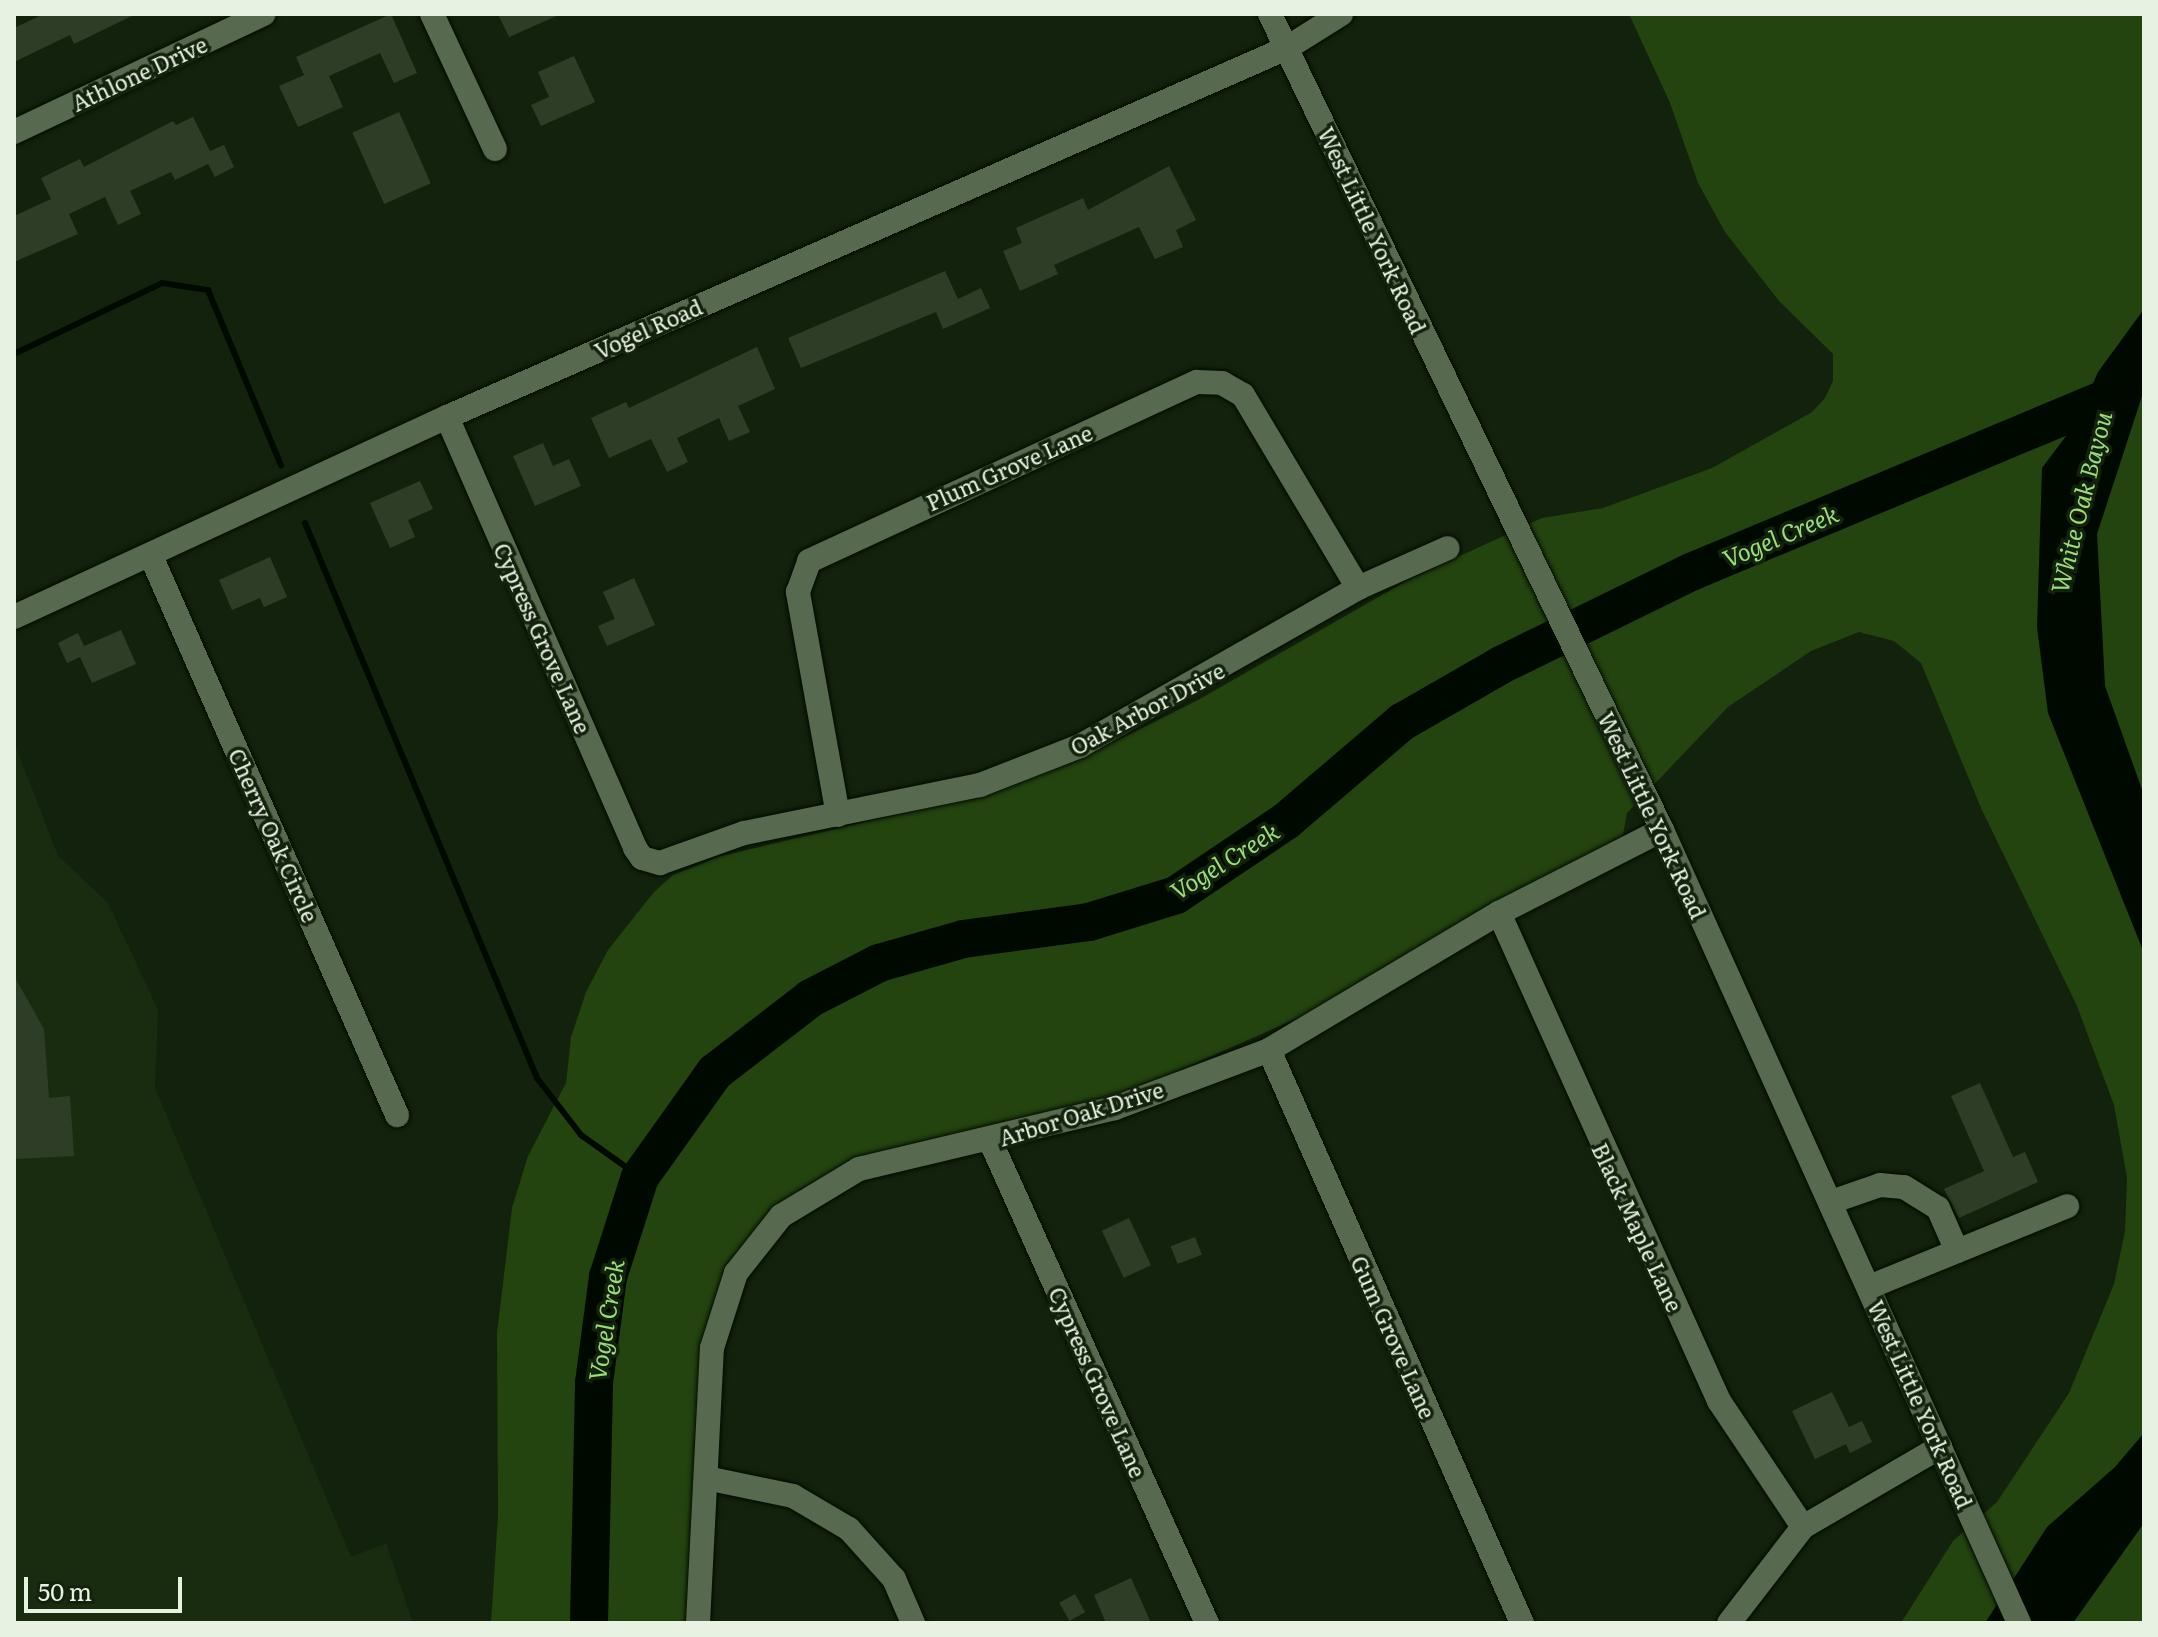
<!DOCTYPE html>
<style>
body{margin:0}
#map{position:relative;width:2158px;height:1637px;overflow:hidden;background:#13220c;font-family:Literata,serif}
div>[style]{position:absolute}
.built>*{inset:0;background:#1a2c10}
.green>*{inset:0;background:#23430f}
.water>*{inset:0;background:#000900}
.stream>*{height:6px;margin:-3px;padding:0 3px;transform-origin:3px;border-radius:3px;background:#000900}
.river>*{height:38px;margin:-19px;padding:0 19px;transform-origin:19px;border-radius:19px;background:#000900}
.building>*{inset:0;background:#2e3e26;transform-origin:0 0}
.roads{filter:drop-shadow(0 0 2px #020b00) drop-shadow(0 0 2px #020b00)}
.minor>*{height:24px;margin:-12px;padding:0 12px;transform-origin:12px;border-radius:12px;background:#57694f}
span{translate:-50% -50%;white-space:nowrap;text-align:center;line-height:1.15;-webkit-text-stroke:7px #13220c;paint-order:stroke}
.street-label{font-size:22px;color:#e8f2e3}
.water-label{font-size:24px;color:#9bdc7b;font-style:italic}
.frame{position:absolute;inset:0;border:16px solid #e8f2e3;pointer-events:none}
.scale{position:absolute;left:24px;top:1577px;width:158px;height:36px;box-sizing:border-box;border:4px solid #e8f2e3;border-top:0;padding-left:10px;font-size:24px;line-height:28px;white-space:nowrap;color:#e8f2e3;-webkit-text-stroke:6px #13220c;paint-order:stroke}
</style>
<div id="map">
<div class="built">
<div style="clip-path:polygon(14px 742px,58px 856px,108px 903px,158px 1010px,155px 1088px,351px 1557px,386px 1543px,413px 1623px,14px 1623px)"></div>
</div>
<div class="green">
<div style="clip-path:polygon(1629px 14px,2144px 14px,2144px 1623px,1901px 1623px,1953px 1541px,1997px 1502px,2069px 1393px,2114px 1284px,2125px 1231px,2127px 1178px,2114px 1105px,2077px 1006px,1981px 808px,1921px 663px,1894px 641px,1859px 632px,1811px 651px,1728px 707px,1627px 813px,1623px 835px,1321px 1008px,1127px 1093px,822px 1178px,801px 1189px,728px 1271px,705px 1329px,686px 1623px,491px 1623px,498px 1515px,497px 1333px,512px 1208px,528px 1156px,566px 1083px,571px 1037px,586px 992px,608px 950px,654px 892px,673px 875px,721px 856px,972px 797px,1088px 755px,1198px 700px,1410px 579px,1542px 518px,1603px 508px,1712px 468px,1812px 412px,1825px 398px,1833px 381px,1833px 354px,1779px 301px,1725px 232px,1698px 183px,1670px 103px)"></div>
</div>
<div class="water">
<div style="clip-path:polygon(2144px 309px,2144px 390px,2097px 534px,2105px 686px,2144px 795px,2144px 953px,2048px 713px,2037px 627px,2042px 468px,2075px 424px,2098px 372px)"></div>
<div style="clip-path:polygon(2144px 1433px,2144px 1523px,2073px 1623px,1985px 1623px,2047px 1527px,2115px 1467px)"></div>
</div>
<div class="stream">
<div style="left:14px;top:354px;width:164px;rotate:-25.6deg"></div>
<div style="left:162px;top:283px;width:47px;rotate:8.7deg"></div>
<div style="left:208px;top:290px;width:190px;rotate:67.4deg"></div>
<div style="left:305px;top:523px;width:602px;rotate:67.31deg"></div>
<div style="left:537px;top:1078px;width:72px;rotate:52.3deg"></div>
<div style="left:581px;top:1135px;width:72px;rotate:35.4deg"></div>
</div>
<div class="river">
<div style="left:589px;top:1623px;width:240px;rotate:-88.8deg"></div>
<div style="left:594px;top:1383px;width:107px;rotate:-82.5deg"></div>
<div style="left:608px;top:1277px;width:105px;rotate:-72.3deg"></div>
<div style="left:640px;top:1177px;width:129px;rotate:-54.5deg"></div>
<div style="left:715px;top:1072px;width:121px;rotate:-37.6deg"></div>
<div style="left:811px;top:998px;width:76px;rotate:-27.2deg"></div>
<div style="left:879px;top:963px;width:87px;rotate:-15.9deg"></div>
<div style="left:963px;top:939px;width:127px;rotate:-7.7deg"></div>
<div style="left:1089px;top:922px;width:91px;rotate:-17.2deg"></div>
<div style="left:1176px;top:895px;width:133px;rotate:-33.9deg"></div>
<div style="left:1286px;top:821px;width:153px;rotate:-40.5deg"></div>
<div style="left:1402px;top:722px;width:114px;rotate:-29.9deg"></div>
<div style="left:1501px;top:665px;width:212px;rotate:-26.1deg"></div>
<div style="left:1691px;top:572px;width:449px;rotate:-22.7deg"></div>
</div>
<div class="building">
<div style="clip-path:polygon(44px 14px,136px 14px,74px 44px,70px 35px,14px 62px,14px 28px)"></div>
<div style="clip-path:polygon(391px 14px,417px 73px,394px 83px,380px 53px,329px 76px,343px 107px,298px 127px,279px 86px,304px 75px,296px 57px)"></div>
<div style="clip-path:polygon(498px 14px,561px 14px,509px 37px)"></div>
<div style="clip-path:polygon(574px 56px,595px 102px,541px 126px,531px 105px,549px 97px,538px 72px)"></div>
<div style="left:399px;top:112px;width:78px;height:51px;rotate:66deg"></div>
<div style="clip-path:polygon(193px 117px,210px 151px,224px 145px,234px 167px,215px 177px,208px 164px,175px 180px,171px 172px,130px 191px,141px 214px,118px 225px,105px 197px,69px 214px,78px 234px,14px 262px,14px 216px,51px 199px,41px 178px,80px 159px,84px 167px,173px 121px,176px 125px)"></div>
<div style="clip-path:polygon(1169px 166px,1196px 220px,1176px 230px,1183px 247px,1155px 259px,1139px 227px,1054px 265px,1058px 274px,1020px 291px,1003px 251px,1022px 243px,1016px 228px,1083px 198px,1088px 210px)"></div>
<div style="clip-path:polygon(945px 271px,958px 299px,981px 288px,990px 308px,943px 329px,936px 312px,801px 368px,788px 338px)"></div>
<div style="clip-path:polygon(757px 347px,775px 389px,738px 406px,750px 432px,729px 441px,719px 418px,677px 438px,688px 462px,667px 472px,651px 439px,609px 458px,591px 418px,626px 402px,629px 408px)"></div>
<div style="clip-path:polygon(543px 443px,553px 466px,569px 459px,581px 486px,535px 506px,513px 456px)"></div>
<div style="clip-path:polygon(420px 481px,433px 509px,408px 520px,415px 537px,390px 548px,370px 503px)"></div>
<div style="clip-path:polygon(270px 557px,287px 597px,264px 607px,260px 598px,232px 610px,219px 580px)"></div>
<div style="clip-path:polygon(634px 578px,655px 625px,607px 646px,598px 626px,615px 619px,603px 592px)"></div>
<div style="clip-path:polygon(121px 630px,136px 664px,92px 683px,80px 657px,67px 663px,58px 643px,78px 633px,84px 646px)"></div>
<div style="clip-path:polygon(14px 976px,44px 1029px,49px 1098px,70px 1096px,74px 1156px,14px 1159px)"></div>
<div style="clip-path:polygon(1980px 1083px,2013px 1157px,2025px 1152px,2038px 1182px,1959px 1218px,1944px 1189px,1984px 1171px,1951px 1096px)"></div>
<div style="left:1129px;top:1218px;width:52px;height:30px;rotate:65deg"></div>
<div style="left:1195px;top:1237px;width:19px;height:26px;rotate:69deg"></div>
<div style="clip-path:polygon(1832px 1392px,1849px 1427px,1862px 1421px,1872px 1442px,1850px 1453px,1846px 1444px,1815px 1459px,1792px 1411px)"></div>
<div style="clip-path:polygon(1131px 1578px,1151px 1623px,1106px 1623px,1094px 1595px)"></div>
<div style="left:1075px;top:1594px;width:21px;height:18px;rotate:61deg"></div>
</div>
<div class="roads">
<div class="minor">
<div style="left:432px;top:14px;width:149px;rotate:65deg"></div>
<div style="left:1270px;top:14px;width:905px;rotate:64.34deg"></div>
<div style="left:1662px;top:830px;width:870px;rotate:65.76deg"></div>
<div style="left:14px;top:132px;width:276px;rotate:-25.3deg"></div>
<div style="left:447px;top:417px;width:470px;rotate:66.4deg"></div>
<div style="left:635px;top:848px;width:12px;rotate:55deg"></div>
<div style="left:642px;top:858px;width:19px;rotate:16deg"></div>
<div style="left:660px;top:863px;width:89px;rotate:-19.7deg"></div>
<div style="left:744px;top:833px;width:241px;rotate:-11.5deg"></div>
<div style="left:980px;top:785px;width:107px;rotate:-21.3deg"></div>
<div style="left:1080px;top:746px;width:320px;rotate:-29.6deg"></div>
<div style="left:1358px;top:588px;width:98px;rotate:-24deg"></div>
<div style="left:151px;top:556px;width:611px;rotate:66.25deg"></div>
<div style="left:14px;top:617px;width:477px;rotate:-24.8deg"></div>
<div style="left:447px;top:417px;width:917px;rotate:-23.72deg"></div>
<div style="left:1287px;top:48px;width:64px;rotate:-32.2deg"></div>
<div style="left:838px;top:815px;width:227px;rotate:-100.2deg"></div>
<div style="left:798px;top:592px;width:33px;rotate:-70deg"></div>
<div style="left:809px;top:561px;width:427px;rotate:-24.8deg"></div>
<div style="left:1197px;top:382px;width:25px;rotate:2deg"></div>
<div style="left:1222px;top:383px;width:24px;rotate:30deg"></div>
<div style="left:1243px;top:395px;width:225px;rotate:59.2deg"></div>
<div style="left:1499px;top:913px;width:535px;rotate:65.73deg"></div>
<div style="left:1719px;top:1401px;width:151px;rotate:56.3deg"></div>
<div style="left:1269px;top:1050px;width:626px;rotate:66.18deg"></div>
<div style="left:990px;top:1140px;width:530px;rotate:65.81deg"></div>
<div style="left:1831px;top:1202px;width:52px;rotate:-19.1deg"></div>
<div style="left:1880px;top:1185px;width:24px;rotate:5deg"></div>
<div style="left:1904px;top:1187px;width:40px;rotate:32deg"></div>
<div style="left:1938px;top:1208px;width:47px;rotate:66.2deg"></div>
<div style="left:1869px;top:1287px;width:214px;rotate:-22.2deg"></div>
<div style="left:706px;top:1478px;width:89px;rotate:11.7deg"></div>
<div style="left:793px;top:1496px;width:65px;rotate:30.5deg"></div>
<div style="left:849px;top:1529px;width:67px;rotate:48deg"></div>
<div style="left:894px;top:1579px;width:48px;rotate:66.6deg"></div>
<div style="left:698px;top:1623px;width:275px;rotate:-87.1deg"></div>
<div style="left:712px;top:1348px;width:79px;rotate:-72.3deg"></div>
<div style="left:736px;top:1273px;width:73px;rotate:-51.7deg"></div>
<div style="left:781px;top:1216px;width:91px;rotate:-31.1deg"></div>
<div style="left:859px;top:1169px;width:263px;rotate:-13.4deg"></div>
<div style="left:1115px;top:1108px;width:165px;rotate:-20.6deg"></div>
<div style="left:1269px;top:1050px;width:268px;rotate:-30.8deg"></div>
<div style="left:1499px;top:913px;width:183px;rotate:-27deg"></div>
<div style="left:1729px;top:1623px;width:121px;rotate:-52.4deg"></div>
<div style="left:1803px;top:1527px;width:159px;rotate:-30.3deg"></div>
</div>
</div>
<div class="street-label">
<span style="left:139px;top:73px;rotate:-25deg">Athlone Drive</span>
<span style="left:1373px;top:230px;rotate:65deg">West Little York Road</span>
<span style="left:648px;top:328px;rotate:-24deg">Vogel Road</span>
<span style="left:1009px;top:467px;rotate:-24deg">Plum Grove Lane</span>
<span style="left:543px;top:638px;rotate:66deg">Cypress Grove Lane</span>
<span style="left:1147px;top:708px;rotate:-28deg">Oak Arbor Drive</span>
<span style="left:1653px;top:815px;rotate:65deg">West Little York Road</span>
<span style="left:274px;top:835px;rotate:66deg">Cherry Oak Circle</span>
<span style="left:1081px;top:1113px;rotate:-17deg">Arbor Oak Drive</span>
<span style="left:1638px;top:1227px;rotate:65deg">Black Maple Lane</span>
<span style="left:1394px;top:1337px;rotate:66deg">Gum Grove Lane</span>
<span style="left:1098px;top:1382px;rotate:66deg">Cypress Grove Lane</span>
<span style="left:1921px;top:1404px;rotate:66deg">West Little York Road</span>
</div>
<div class="water-label">
<span style="left:2080px;top:502px;rotate:-76deg">White Oak Bayou</span>
<span style="left:1780px;top:535px;rotate:-23deg">Vogel Creek</span>
<span style="left:1224px;top:860px;rotate:-32deg">Vogel Creek</span>
<span style="left:605px;top:1320px;rotate:-81deg">Vogel Creek</span>
</div>
<div class="frame"></div>
<div class="scale">50 m</div>
</div>
